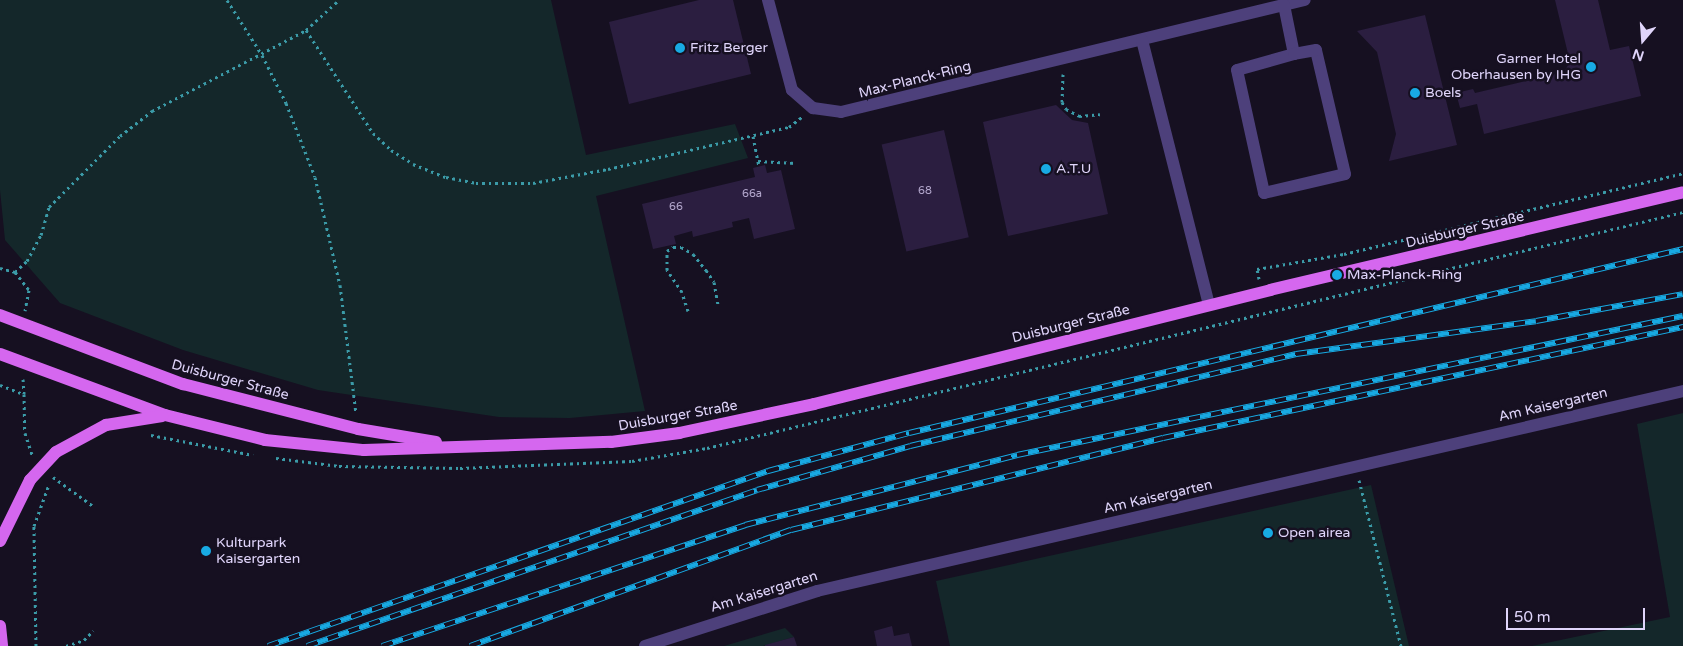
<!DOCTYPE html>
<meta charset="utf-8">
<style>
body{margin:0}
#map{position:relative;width:1683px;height:646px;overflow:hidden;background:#161021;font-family:"Varela Round",sans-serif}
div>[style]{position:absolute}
.green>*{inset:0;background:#14272a}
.building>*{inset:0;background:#2b1e40;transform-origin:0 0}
.path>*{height:3px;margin-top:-1.5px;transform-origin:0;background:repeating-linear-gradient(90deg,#3b9ba8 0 2.5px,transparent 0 6.5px)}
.minor>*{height:12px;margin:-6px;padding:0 6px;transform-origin:6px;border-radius:6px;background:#4d407b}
.major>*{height:12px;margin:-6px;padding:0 6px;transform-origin:6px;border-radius:6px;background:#d567ef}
.rail>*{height:5.5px;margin-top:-2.75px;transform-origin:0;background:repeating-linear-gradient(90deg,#161021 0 11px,#18aae3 0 22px);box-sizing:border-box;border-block:1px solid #18aae3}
.dots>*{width:14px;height:14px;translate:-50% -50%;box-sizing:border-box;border:2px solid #161021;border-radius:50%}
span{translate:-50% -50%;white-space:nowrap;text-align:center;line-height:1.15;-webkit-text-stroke:5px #161021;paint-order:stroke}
.number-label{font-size:11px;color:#b3a7cc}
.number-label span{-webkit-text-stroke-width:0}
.poi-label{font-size:14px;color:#e0d5fb}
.left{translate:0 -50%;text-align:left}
.right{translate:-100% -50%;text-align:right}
.street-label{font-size:14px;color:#e0d5fb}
.north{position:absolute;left:1618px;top:15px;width:50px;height:50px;-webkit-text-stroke:4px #161021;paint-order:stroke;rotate:198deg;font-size:14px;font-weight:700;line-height:20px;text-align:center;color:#e0d5fb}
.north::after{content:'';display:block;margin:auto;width:18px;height:22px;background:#e0d5fb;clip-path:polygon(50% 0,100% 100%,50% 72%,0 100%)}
.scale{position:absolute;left:1506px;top:608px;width:139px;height:22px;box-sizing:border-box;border:2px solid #e0d5fb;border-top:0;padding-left:6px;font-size:15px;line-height:18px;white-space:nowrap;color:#e0d5fb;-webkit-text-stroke:4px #161021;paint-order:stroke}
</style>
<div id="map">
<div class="green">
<div style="clip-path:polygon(0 0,551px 0,586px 155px,735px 124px,748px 158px,596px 196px,645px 411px,570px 418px,499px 417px,318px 390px,183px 350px,60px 303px,5px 240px,0 190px)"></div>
<div style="clip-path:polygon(1683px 413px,1683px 646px,1532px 646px,1670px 617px,1637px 424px)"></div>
<div style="clip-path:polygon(1371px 485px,1409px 646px,950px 646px,936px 581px)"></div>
<div style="clip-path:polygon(785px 628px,794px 637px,763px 646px,724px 646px)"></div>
</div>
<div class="building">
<div style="clip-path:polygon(699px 0,733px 0,751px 74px,629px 104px,609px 22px)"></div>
<div style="clip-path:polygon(1555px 0,1598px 0,1610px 50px,1629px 46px,1641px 96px,1484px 134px,1477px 104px,1460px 108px,1456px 93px,1473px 89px,1475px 93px,1564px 72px,1570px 62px)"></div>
<div style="clip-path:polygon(1425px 15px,1457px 145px,1389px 161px,1396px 134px,1377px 52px,1357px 31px)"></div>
<div style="clip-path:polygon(1056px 105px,1072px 120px,1088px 123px,1108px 214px,1008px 236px,983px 122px)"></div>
<div style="left:944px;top:130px;width:110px;height:64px;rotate:77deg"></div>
<div style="clip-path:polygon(765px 165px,767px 173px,781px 170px,795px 229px,754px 239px,749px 218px,732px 222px,733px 227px,693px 237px,692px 231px,674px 236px,676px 244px,653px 249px,642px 204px,755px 177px,753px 168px)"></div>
<div style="clip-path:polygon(892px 626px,894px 636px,909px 633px,912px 646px,877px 646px,874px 631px)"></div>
<div style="clip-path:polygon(794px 637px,797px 646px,765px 646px,765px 645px)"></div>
</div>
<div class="path">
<div style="left:227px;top:0;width:65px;rotate:57.5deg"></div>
<div style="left:262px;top:55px;width:54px;rotate:63.4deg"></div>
<div style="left:286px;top:103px;width:79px;rotate:68.6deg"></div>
<div style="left:315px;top:177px;width:111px;rotate:77deg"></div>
<div style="left:340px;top:285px;width:129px;rotate:82.9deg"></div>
<div style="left:306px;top:30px;width:123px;rotate:57deg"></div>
<div style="left:373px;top:133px;width:25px;rotate:43deg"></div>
<div style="left:391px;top:150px;width:26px;rotate:32deg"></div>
<div style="left:413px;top:164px;width:35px;rotate:22deg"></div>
<div style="left:446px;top:177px;width:31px;rotate:11deg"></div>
<div style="left:476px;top:183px;width:57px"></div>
<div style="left:533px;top:183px;width:76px;rotate:-10.6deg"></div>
<div style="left:608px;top:169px;width:186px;rotate:-13.1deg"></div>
<div style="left:789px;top:127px;width:18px;rotate:-38deg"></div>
<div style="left:1063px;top:74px;width:28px;rotate:92deg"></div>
<div style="left:1062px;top:102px;width:8px;rotate:60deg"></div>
<div style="left:1066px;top:109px;width:15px;rotate:28deg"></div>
<div style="left:1079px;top:116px;width:21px;rotate:-5deg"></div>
<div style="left:753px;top:136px;width:32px;rotate:79deg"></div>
<div style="left:758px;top:161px;width:38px;rotate:3deg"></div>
<div style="left:0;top:268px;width:16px;rotate:15deg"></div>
<div style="left:15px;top:272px;width:23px;rotate:52deg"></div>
<div style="left:29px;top:290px;width:21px;rotate:101deg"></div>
<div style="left:15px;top:272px;width:16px;rotate:-43deg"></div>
<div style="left:27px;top:261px;width:30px;rotate:-62deg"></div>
<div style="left:41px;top:235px;width:29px;rotate:-74deg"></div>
<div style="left:49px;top:207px;width:100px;rotate:-45deg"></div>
<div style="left:120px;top:136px;width:41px;rotate:-38deg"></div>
<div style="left:152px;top:111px;width:174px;rotate:-27.7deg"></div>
<div style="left:306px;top:30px;width:45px;rotate:-42.3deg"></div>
<div style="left:1259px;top:279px;width:10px;rotate:-101deg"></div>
<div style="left:1257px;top:269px;width:88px;rotate:-9.8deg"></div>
<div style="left:1344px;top:254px;width:349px;rotate:-13.4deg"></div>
<div style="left:688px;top:311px;width:20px;rotate:-108deg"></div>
<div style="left:682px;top:292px;width:27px;rotate:-124deg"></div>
<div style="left:667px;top:270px;width:19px;rotate:-90deg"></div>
<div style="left:667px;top:251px;width:7px;rotate:-34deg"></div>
<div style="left:673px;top:247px;width:8px"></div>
<div style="left:681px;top:247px;width:14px;rotate:30deg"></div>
<div style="left:693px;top:254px;width:21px;rotate:51deg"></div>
<div style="left:706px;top:270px;width:14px;rotate:56deg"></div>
<div style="left:714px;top:282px;width:22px;rotate:80deg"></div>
<div style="left:23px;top:379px;width:15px;rotate:86deg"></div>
<div style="left:0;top:385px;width:26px;rotate:21deg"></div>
<div style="left:24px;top:394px;width:39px;rotate:89deg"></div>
<div style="left:25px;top:433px;width:25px;rotate:72deg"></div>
<div style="left:151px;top:435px;width:104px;rotate:11.1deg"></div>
<div style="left:276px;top:458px;width:64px;rotate:7.2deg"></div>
<div style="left:339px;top:466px;width:121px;rotate:0.9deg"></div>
<div style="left:460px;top:468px;width:172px;rotate:-2.3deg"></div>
<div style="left:632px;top:461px;width:76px;rotate:-9.8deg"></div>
<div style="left:707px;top:448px;width:1004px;rotate:-13.59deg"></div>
<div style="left:53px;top:477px;width:49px;rotate:35.9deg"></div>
<div style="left:1359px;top:480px;width:171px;rotate:75.8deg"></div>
<div style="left:36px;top:646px;width:120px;rotate:-91deg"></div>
<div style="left:34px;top:526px;width:45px;rotate:-70.3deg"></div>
<div style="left:66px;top:646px;width:19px;rotate:-18deg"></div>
<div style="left:84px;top:640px;width:13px;rotate:-45deg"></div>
</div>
<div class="minor">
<div style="left:768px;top:0;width:93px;rotate:75.1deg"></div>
<div style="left:792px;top:90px;width:28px;rotate:41deg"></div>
<div style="left:813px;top:108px;width:28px;rotate:8deg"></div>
<div style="left:841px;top:112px;width:477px;rotate:-13.6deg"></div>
<div style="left:1284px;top:5px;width:50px;rotate:78.5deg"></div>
<div style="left:1294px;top:54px;width:59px;rotate:164.3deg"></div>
<div style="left:1237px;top:70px;width:126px;rotate:77.6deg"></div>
<div style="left:1264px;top:193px;width:83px;rotate:-13.2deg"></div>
<div style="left:1345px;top:174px;width:127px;rotate:-103.2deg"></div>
<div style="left:1316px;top:50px;width:22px;rotate:170deg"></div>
<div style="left:1142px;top:40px;width:273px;rotate:75.8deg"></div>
<div style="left:645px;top:646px;width:181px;rotate:-17.7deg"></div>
<div style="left:817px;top:591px;width:889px;rotate:-13deg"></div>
</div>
<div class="major">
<div style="left:0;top:315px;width:196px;rotate:20.7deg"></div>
<div style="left:183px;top:384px;width:181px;rotate:14.4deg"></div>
<div style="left:358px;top:429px;width:79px;rotate:9.5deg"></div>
<div style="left:0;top:354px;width:176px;rotate:20.3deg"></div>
<div style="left:165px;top:415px;width:103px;rotate:14deg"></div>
<div style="left:265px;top:440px;width:100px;rotate:5.8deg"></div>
<div style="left:364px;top:450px;width:247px;rotate:-1.9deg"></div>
<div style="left:611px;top:442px;width:69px;rotate:-7.5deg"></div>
<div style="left:679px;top:433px;width:138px;rotate:-12.1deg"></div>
<div style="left:814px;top:404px;width:470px;rotate:-14deg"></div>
<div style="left:1270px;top:290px;width:424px;rotate:-13.3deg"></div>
<div style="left:0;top:541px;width:68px;rotate:-63.8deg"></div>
<div style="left:30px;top:480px;width:38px;rotate:-47deg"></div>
<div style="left:56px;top:452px;width:57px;rotate:-28.4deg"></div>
<div style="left:106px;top:425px;width:57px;rotate:-9.1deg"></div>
<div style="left:0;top:626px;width:20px;rotate:84deg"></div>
</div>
<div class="rail">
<div style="left:268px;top:646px;width:530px;rotate:-19.29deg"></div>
<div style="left:768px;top:471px;width:146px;rotate:-15.1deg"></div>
<div style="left:909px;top:433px;width:796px;rotate:-13.37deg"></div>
<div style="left:307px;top:646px;width:476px;rotate:-19.1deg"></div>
<div style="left:757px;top:490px;width:159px;rotate:-16deg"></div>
<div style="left:910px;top:446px;width:397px;rotate:-13.4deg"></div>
<div style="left:1296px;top:354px;width:242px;rotate:-7.8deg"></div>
<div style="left:1536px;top:321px;width:149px;rotate:-10.4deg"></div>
<div style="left:382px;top:646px;width:383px;rotate:-18.4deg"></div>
<div style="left:745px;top:525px;width:281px;rotate:-14.4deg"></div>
<div style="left:1017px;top:455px;width:680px;rotate:-11.79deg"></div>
<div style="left:470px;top:646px;width:341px;rotate:-19.9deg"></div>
<div style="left:791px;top:530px;width:383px;rotate:-13.9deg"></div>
<div style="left:1163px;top:438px;width:532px;rotate:-12.05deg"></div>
</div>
<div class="dots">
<div style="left:680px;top:48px;background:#18aae3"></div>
<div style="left:1591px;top:67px;background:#18aae3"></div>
<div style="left:1415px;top:93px;background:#18aae3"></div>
<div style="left:1046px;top:169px;background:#18aae3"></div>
<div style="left:1337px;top:275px;background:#18aae3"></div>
<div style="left:1268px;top:533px;background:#18aae3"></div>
<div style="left:206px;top:551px;background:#18aae3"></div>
</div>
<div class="number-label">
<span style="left:925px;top:191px">68</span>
<span style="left:752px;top:194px">66a</span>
<span style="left:676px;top:207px">66</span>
</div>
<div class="poi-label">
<span class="left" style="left:690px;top:48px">Fritz Berger</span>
<span class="right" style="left:1581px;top:67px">Garner Hotel<br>Oberhausen by IHG</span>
<span class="left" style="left:1425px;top:93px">Boels</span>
<span class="left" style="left:1056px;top:169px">A.T.U</span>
<span class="left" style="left:1347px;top:275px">Max-Planck-Ring</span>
<span class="left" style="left:1278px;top:533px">Open airea</span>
<span class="left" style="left:216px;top:551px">Kulturpark<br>Kaisergarten</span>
</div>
<div class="street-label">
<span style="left:915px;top:80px;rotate:-14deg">Max-Planck-Ring</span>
<span style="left:1465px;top:230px;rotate:-13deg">Duisburger Straße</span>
<span style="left:1071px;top:324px;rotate:-14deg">Duisburger Straße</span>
<span style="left:230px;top:380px;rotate:15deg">Duisburger Straße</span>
<span style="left:1553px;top:405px;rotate:-13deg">Am Kaisergarten</span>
<span style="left:678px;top:416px;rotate:-10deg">Duisburger Straße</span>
<span style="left:1158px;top:497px;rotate:-13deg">Am Kaisergarten</span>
<span style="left:764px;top:592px;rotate:-17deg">Am Kaisergarten</span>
</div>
<div class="north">N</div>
<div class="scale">50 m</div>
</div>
